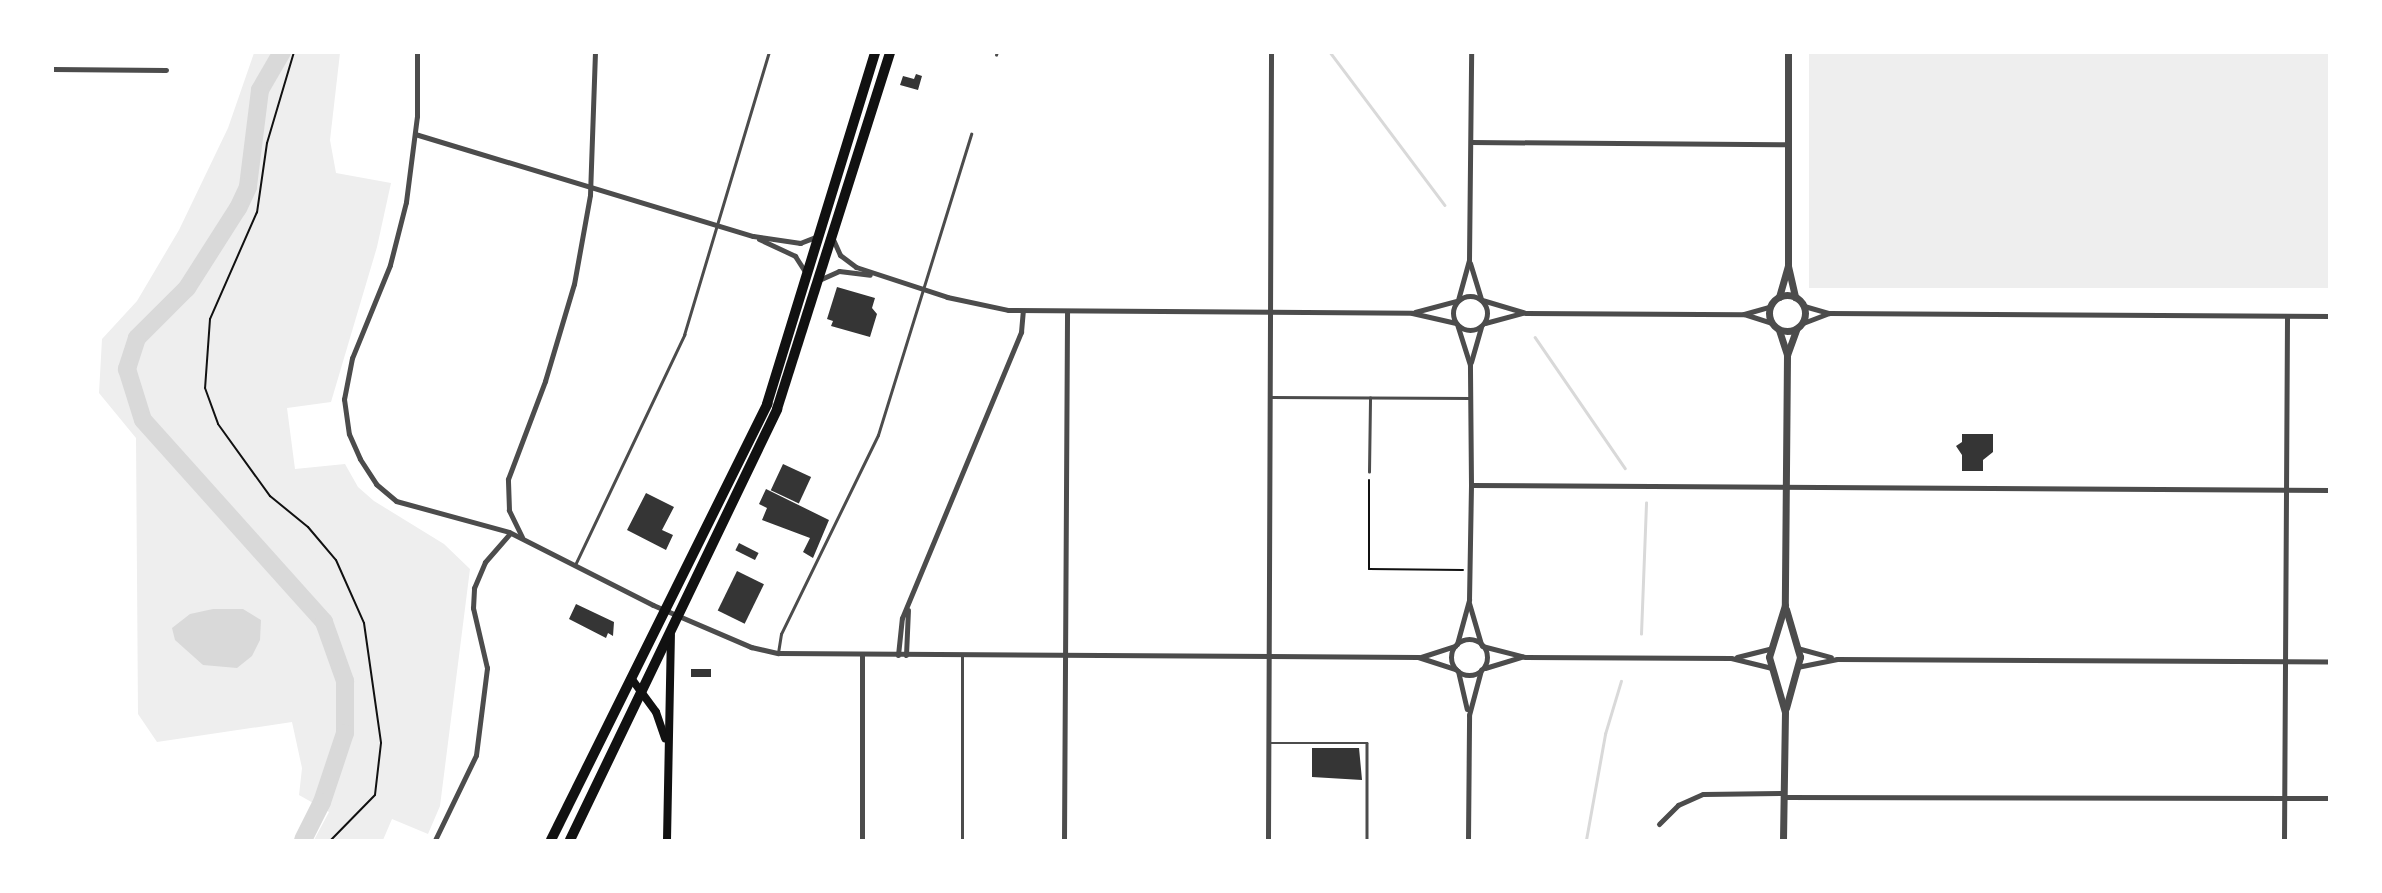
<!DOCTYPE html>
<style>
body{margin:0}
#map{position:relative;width:2382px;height:893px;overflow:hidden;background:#fff;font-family:"PT Sans Narrow",sans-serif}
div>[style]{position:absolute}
.green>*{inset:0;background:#eee;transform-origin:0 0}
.water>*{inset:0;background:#d9d9d9}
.stream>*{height:2.5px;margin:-1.25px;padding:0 1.25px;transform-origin:1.25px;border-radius:1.25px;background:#d9d9d9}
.river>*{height:18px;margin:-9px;padding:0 9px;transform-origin:9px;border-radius:9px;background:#d9d9d9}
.building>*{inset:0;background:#353535;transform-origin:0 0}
.path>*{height:2px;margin:-1px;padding:0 1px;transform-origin:1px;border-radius:1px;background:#111}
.service>*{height:2.5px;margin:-1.25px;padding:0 1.25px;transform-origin:1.25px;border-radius:1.25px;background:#4c4c4c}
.minor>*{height:5px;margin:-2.5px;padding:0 2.5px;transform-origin:2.5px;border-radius:2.5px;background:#4c4c4c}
.minor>.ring{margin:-2.5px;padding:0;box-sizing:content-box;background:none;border:5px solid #4c4c4c;border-radius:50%}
.tertiary>*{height:7px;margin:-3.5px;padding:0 3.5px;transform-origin:3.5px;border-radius:3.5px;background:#4c4c4c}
.tertiary>.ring{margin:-3.5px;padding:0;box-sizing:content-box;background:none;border:7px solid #4c4c4c;border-radius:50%}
.secondary>*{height:8px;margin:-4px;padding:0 4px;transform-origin:4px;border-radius:4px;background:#111}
.trunk>*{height:10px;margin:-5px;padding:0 5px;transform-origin:5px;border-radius:5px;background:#111}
span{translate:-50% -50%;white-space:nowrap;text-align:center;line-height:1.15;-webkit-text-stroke:6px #fff;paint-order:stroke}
.frame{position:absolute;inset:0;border:54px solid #fff;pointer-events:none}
</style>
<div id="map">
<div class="green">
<div style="clip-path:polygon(254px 53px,340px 53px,330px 140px,336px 173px,391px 183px,377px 247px,331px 402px,287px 408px,295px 469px,345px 464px,358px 487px,374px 501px,444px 544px,470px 569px,440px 806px,428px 834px,392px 819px,383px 840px,314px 840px,329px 812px,299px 795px,302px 768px,292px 722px,157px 742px,138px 714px,136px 438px,99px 393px,102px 339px,137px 301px,179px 230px,228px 128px)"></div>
<div style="left:1809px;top:53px;width:520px;height:235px"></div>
</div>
<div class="water">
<div style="clip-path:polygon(213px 609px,243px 609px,261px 620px,260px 640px,252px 656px,237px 668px,203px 665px,175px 640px,172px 628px,190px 614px)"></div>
</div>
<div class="stream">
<div style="left:1330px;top:52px;width:191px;rotate:53.1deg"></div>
<div style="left:1535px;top:337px;width:159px;rotate:55.5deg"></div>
<div style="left:1641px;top:634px;width:131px;rotate:-87.8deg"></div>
<div style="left:1586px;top:840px;width:108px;rotate:-79.8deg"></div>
<div style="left:1605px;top:734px;width:55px;rotate:-73.2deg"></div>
</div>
<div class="river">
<div style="left:282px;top:52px;width:44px;rotate:120.1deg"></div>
<div style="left:260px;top:90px;width:98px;rotate:97.1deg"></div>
<div style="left:248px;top:187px;width:23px;rotate:115deg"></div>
<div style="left:238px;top:208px;width:95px;rotate:122.5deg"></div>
<div style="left:187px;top:288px;width:71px;rotate:135deg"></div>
<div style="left:137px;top:338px;width:33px;rotate:108deg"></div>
<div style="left:127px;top:369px;width:53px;rotate:72.6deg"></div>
<div style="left:143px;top:420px;width:271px;rotate:48.1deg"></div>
<div style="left:324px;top:622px;width:63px;rotate:70.4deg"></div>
<div style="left:345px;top:681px;width:52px;rotate:90deg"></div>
<div style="left:345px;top:733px;width:73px;rotate:108.4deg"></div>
<div style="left:322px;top:802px;width:42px;rotate:116.6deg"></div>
</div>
<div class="building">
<div style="clip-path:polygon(916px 74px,922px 76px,918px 90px,900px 85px,903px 76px,914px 79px)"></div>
<div style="clip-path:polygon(837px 287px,875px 298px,872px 308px,877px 314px,870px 337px,831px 326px,833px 321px,827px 319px)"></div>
<div style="clip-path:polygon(1962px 434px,1993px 434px,1993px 452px,1983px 460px,1983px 471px,1962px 471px,1962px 455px,1956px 446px,1962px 442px)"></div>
<div style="left:783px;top:464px;width:31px;height:29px;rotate:25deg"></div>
<div style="clip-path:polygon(766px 489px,829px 520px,813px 558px,803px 552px,810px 538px,762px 520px,767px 508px,759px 504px)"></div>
<div style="clip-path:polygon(646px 493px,674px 507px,662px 530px,673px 535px,666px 550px,627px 530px)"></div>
<div style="left:739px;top:543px;width:22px;height:8px;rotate:27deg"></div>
<div style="left:737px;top:571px;width:30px;height:44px;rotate:26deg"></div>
<div style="clip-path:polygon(576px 604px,614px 622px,613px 636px,608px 633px,606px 638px,569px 619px)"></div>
<div style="left:691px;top:669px;width:20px;height:8px"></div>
<div style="clip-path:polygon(1312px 748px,1359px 748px,1362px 780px,1312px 777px)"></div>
</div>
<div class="path">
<div style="left:294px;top:52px;width:95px;rotate:106.5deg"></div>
<div style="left:267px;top:143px;width:70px;rotate:98.2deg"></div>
<div style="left:257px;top:212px;width:117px;rotate:113.7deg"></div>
<div style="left:210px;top:319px;width:69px;rotate:94.1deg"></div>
<div style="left:205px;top:388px;width:38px;rotate:70deg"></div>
<div style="left:218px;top:424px;width:89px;rotate:54.2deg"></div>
<div style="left:270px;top:496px;width:49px;rotate:39.2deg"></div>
<div style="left:308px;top:527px;width:43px;rotate:49.7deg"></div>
<div style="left:336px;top:560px;width:69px;rotate:66deg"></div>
<div style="left:364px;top:623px;width:121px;rotate:81.9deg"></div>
<div style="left:381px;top:743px;width:52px;rotate:96.6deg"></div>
<div style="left:375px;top:795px;width:63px;rotate:134.4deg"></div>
<div style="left:1369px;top:480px;width:89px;rotate:90deg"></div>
<div style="left:1369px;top:569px;width:94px;rotate:0.6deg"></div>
</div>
<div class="service">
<div style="left:996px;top:55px;width:3px;rotate:-72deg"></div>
<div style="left:1271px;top:397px;width:200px;rotate:0.3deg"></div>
<div style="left:1369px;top:472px;width:74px;rotate:-89.2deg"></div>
<div style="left:575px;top:565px;width:255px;rotate:-64.6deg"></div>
<div style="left:684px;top:335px;width:295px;rotate:-73.3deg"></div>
<div style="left:778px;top:653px;width:19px;rotate:-81deg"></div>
<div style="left:781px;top:634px;width:221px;rotate:-64deg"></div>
<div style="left:878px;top:435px;width:315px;rotate:-72.8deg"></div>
<div style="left:1268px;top:743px;width:99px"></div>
<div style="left:1367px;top:743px;width:97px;rotate:90deg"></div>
<div style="left:962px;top:840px;width:185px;rotate:-90deg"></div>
</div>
<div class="minor">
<div style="left:417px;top:52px;width:64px;rotate:90deg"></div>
<div style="left:417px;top:116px;width:87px;rotate:97.3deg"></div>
<div style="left:406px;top:202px;width:65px;rotate:104.3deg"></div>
<div style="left:390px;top:265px;width:100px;rotate:112.2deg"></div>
<div style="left:352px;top:358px;width:42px;rotate:101deg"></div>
<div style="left:344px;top:399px;width:35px;rotate:82deg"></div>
<div style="left:349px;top:434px;width:27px;rotate:66deg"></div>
<div style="left:360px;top:459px;width:30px;rotate:57deg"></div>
<div style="left:376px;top:484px;width:26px;rotate:40deg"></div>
<div style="left:396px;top:501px;width:117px;rotate:15.3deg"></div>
<div style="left:509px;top:532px;width:161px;rotate:26.9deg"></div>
<div style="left:653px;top:605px;width:107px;rotate:23.2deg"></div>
<div style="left:751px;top:647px;width:28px;rotate:13deg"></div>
<div style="left:778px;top:653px;width:640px;rotate:0.36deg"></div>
<div style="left:1418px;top:657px;width:40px;rotate:18deg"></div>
<div style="left:52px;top:69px;width:114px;rotate:0.5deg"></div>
<div style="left:415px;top:134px;width:353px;rotate:16.8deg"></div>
<div style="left:753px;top:236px;width:48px;rotate:8.5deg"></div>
<div style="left:800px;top:243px;width:19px;rotate:-21deg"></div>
<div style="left:1471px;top:142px;width:317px;rotate:0.4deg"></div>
<div style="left:832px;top:237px;width:20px;rotate:66deg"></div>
<div style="left:840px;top:255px;width:20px;rotate:37deg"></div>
<div style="left:856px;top:267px;width:96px;rotate:18.2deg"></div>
<div style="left:947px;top:297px;width:62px;rotate:12deg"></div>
<div style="left:1008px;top:310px;width:404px;rotate:0.4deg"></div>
<div style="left:1412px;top:313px;width:45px;rotate:12.8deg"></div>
<div style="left:759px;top:239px;width:40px;rotate:25deg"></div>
<div style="left:795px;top:256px;width:20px;rotate:57deg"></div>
<div style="left:1470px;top:263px;width:38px;rotate:73deg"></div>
<div style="left:819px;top:280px;width:22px;rotate:-24deg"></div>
<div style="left:839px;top:271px;width:31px;rotate:7deg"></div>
<div class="ring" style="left:1453px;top:296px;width:29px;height:29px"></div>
<div style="left:1458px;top:300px;width:41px;rotate:-74.6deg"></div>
<div style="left:1469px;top:260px;width:208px;rotate:-89.4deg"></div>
<div style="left:1482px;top:300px;width:46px;rotate:16.5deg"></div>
<div style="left:1526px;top:313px;width:218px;rotate:0.3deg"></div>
<div style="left:1744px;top:314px;width:28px;rotate:18deg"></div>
<div style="left:1804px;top:306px;width:26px;rotate:16deg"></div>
<div style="left:1829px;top:313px;width:501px;rotate:0.34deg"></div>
<div style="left:1415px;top:312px;width:42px;rotate:-15deg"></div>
<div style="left:1744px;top:314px;width:26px;rotate:-16deg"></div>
<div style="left:1485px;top:323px;width:39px;rotate:-15deg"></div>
<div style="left:1803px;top:323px;width:28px;rotate:-21deg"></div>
<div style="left:1471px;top:362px;width:36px;rotate:-74deg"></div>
<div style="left:1471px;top:485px;width:859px;rotate:0.33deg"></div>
<div style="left:522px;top:537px;width:30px;rotate:-116deg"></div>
<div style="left:509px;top:510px;width:31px;rotate:-92deg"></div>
<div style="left:508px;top:479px;width:105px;rotate:-69.3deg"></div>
<div style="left:545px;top:381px;width:101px;rotate:-73.4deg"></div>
<div style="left:574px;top:284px;width:90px;rotate:-79.8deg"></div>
<div style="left:590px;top:195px;width:143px;rotate:-88deg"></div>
<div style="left:1469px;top:603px;width:43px;rotate:73.7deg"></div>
<div class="ring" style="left:1451px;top:639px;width:31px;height:31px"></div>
<div style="left:1457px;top:644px;width:46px;rotate:-74.7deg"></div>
<div style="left:1469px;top:600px;width:115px;rotate:-89deg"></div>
<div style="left:1471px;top:485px;width:120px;rotate:-90.5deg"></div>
<div style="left:1470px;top:365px;width:43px;rotate:-107.6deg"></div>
<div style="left:1482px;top:646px;width:44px;rotate:14.3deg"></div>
<div style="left:1525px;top:657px;width:206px;rotate:0.3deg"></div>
<div style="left:1731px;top:658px;width:42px;rotate:13.7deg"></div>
<div style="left:1797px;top:648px;width:35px;rotate:15deg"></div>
<div style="left:898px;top:655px;width:37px;rotate:-84deg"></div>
<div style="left:902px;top:618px;width:310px;rotate:-67.4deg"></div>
<div style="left:1021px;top:332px;width:21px;rotate:-85deg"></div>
<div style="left:906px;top:655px;width:45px;rotate:-87.5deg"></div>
<div style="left:1421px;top:657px;width:36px;rotate:-18deg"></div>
<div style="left:1737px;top:657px;width:36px;rotate:-14deg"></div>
<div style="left:1797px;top:667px;width:41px;rotate:-11.3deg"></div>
<div style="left:1837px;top:659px;width:493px;rotate:0.3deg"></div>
<div style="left:1485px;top:668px;width:39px;rotate:-17deg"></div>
<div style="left:1458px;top:671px;width:39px;rotate:77deg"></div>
<div style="left:1784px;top:797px;width:546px;rotate:0.1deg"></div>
<div style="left:1659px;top:824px;width:27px;rotate:-45deg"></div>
<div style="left:1678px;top:805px;width:27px;rotate:-24deg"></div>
<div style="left:1703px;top:794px;width:81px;rotate:-0.7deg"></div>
<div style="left:435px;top:840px;width:94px;rotate:-64.2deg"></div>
<div style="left:476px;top:755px;width:88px;rotate:-82.8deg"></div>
<div style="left:487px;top:668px;width:62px;rotate:-103.1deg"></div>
<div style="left:473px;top:608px;width:20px;rotate:-87deg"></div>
<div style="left:474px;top:588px;width:28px;rotate:-67deg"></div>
<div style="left:485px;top:562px;width:38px;rotate:-49deg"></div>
<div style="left:862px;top:840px;width:185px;rotate:-90deg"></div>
<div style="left:1064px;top:840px;width:528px;rotate:-89.67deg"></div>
<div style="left:1268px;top:840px;width:788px;rotate:-89.78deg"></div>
<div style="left:1468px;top:840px;width:125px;rotate:-89.5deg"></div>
<div style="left:1469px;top:715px;width:47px;rotate:-75.1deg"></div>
<div style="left:2284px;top:840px;width:523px;rotate:-89.67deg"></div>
</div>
<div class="tertiary">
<div style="left:1788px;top:52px;width:214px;rotate:90deg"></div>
<div style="left:1788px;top:266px;width:32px;rotate:77deg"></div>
<div class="ring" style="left:1769px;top:295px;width:29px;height:29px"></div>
<div style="left:1779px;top:297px;width:32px;rotate:-74deg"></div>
<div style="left:1779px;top:330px;width:26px;rotate:72deg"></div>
<div style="left:1787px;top:355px;width:250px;rotate:90.5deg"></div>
<div style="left:1785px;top:605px;width:54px;rotate:107.1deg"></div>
<div style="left:1769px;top:657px;width:57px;rotate:73.8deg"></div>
<div style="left:1785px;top:712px;width:128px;rotate:90.9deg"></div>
<div style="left:1787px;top:355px;width:27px;rotate:-70deg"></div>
<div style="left:1786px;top:708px;width:53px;rotate:-74.6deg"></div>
<div style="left:1800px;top:657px;width:50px;rotate:-106.3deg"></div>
</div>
<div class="secondary">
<div style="left:631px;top:678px;width:42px;rotate:53.7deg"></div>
<div style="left:656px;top:712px;width:28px;rotate:71deg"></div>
<div style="left:667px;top:840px;width:205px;rotate:-88.9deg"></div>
</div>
<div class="trunk">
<div style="left:551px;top:840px;width:487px;rotate:-63.6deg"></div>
<div style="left:767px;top:404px;width:368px;rotate:-72.9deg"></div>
<div style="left:570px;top:840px;width:478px;rotate:-64.3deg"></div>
<div style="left:777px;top:409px;width:374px;rotate:-72.4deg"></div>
</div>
<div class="frame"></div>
</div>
